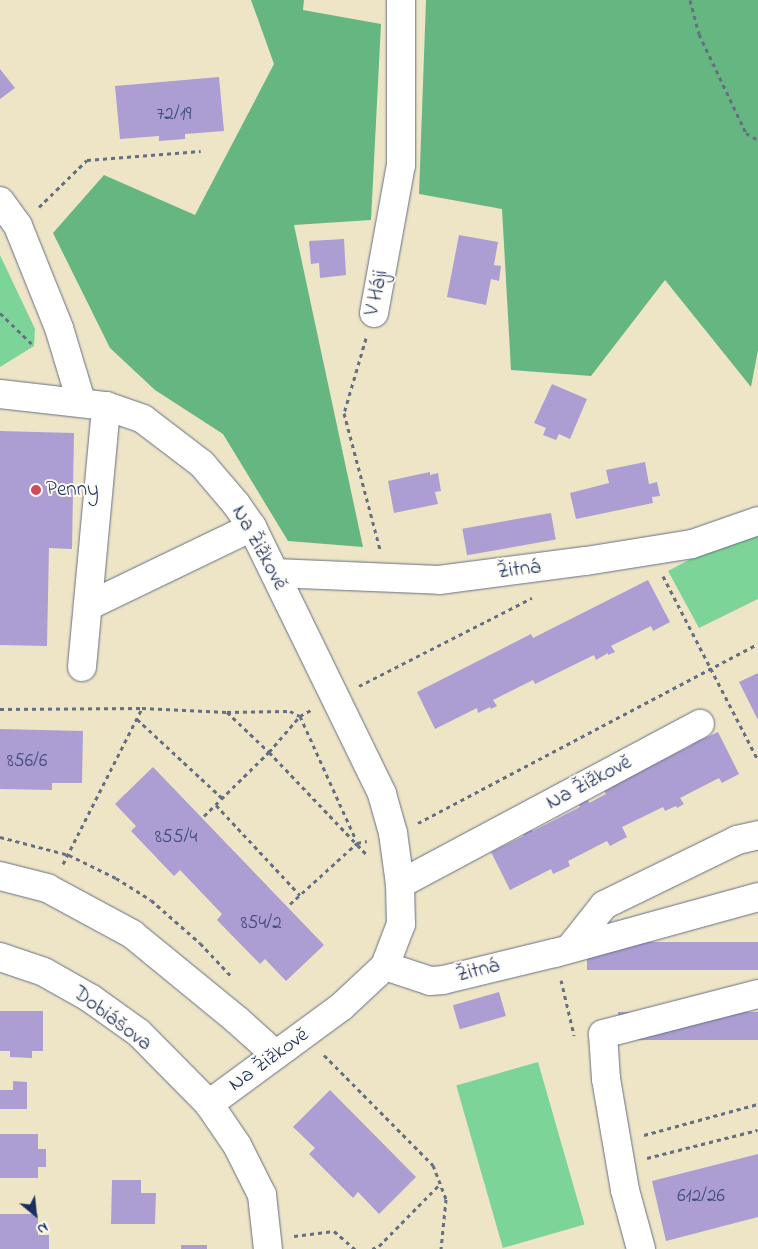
<!DOCTYPE html>
<meta charset="utf-8">
<style>
body{margin:0}
#map{position:relative;width:758px;height:1249px;overflow:hidden;background:#eee5c7;font-family:"Indie Flower",sans-serif}
div>[style]{position:absolute}
.green>*{inset:0;background:#7dd499;transform-origin:0 0}
.forest>*{inset:0;background:#66b681}
.building>*{inset:0;background:#ac9ed2;transform-origin:0 0}
.path>*{height:3px;margin-top:-1.5px;transform-origin:0;background:repeating-linear-gradient(90deg,#656f83 0 4px,transparent 0 8px)}
.roads{filter:drop-shadow(0 0 1px #656f83) drop-shadow(0 0 1px #656f83)}
.minor>*{height:28px;margin:-14px;padding:0 14px;transform-origin:14px;border-radius:14px;background:#fff}
.dots>*{width:14px;height:14px;translate:-50% -50%;box-sizing:border-box;border:2px solid #fdfcf7;border-radius:50%}
span{translate:-50% -50%;white-space:nowrap;text-align:center;line-height:1.15;-webkit-text-stroke:4px #fdfcf7;paint-order:stroke}
.number-label{font-size:19px;color:#3f4b7b}
.number-label span{-webkit-text-stroke-width:0}
.street-label{font-size:21px;color:#1b2f5e}
.poi-label{font-size:21px;color:#1b2f5e}
.left{translate:0 -50%;text-align:left}
.north{position:absolute;left:10px;top:1189px;width:50px;height:50px;-webkit-text-stroke:4px #fdfcf7;paint-order:stroke;rotate:152deg;font-size:14px;font-weight:700;line-height:20px;text-align:center;color:#1b2f5e}
.north::after{content:'';display:block;margin:auto;width:18px;height:22px;background:#1b2f5e;clip-path:polygon(50% 0,100% 100%,50% 72%,0 100%)}
</style>
<div id="map">
<div class="green">
<div style="clip-path:polygon(0 255px,35px 329px,34px 346px,0 367px)"></div>
<div style="clip-path:polygon(758px 523px,758px 599px,699px 628px,668px 571px)"></div>
<div style="left:538px;top:1062px;width:169px;height:85px;rotate:74deg"></div>
</div>
<div class="forest">
<div style="clip-path:polygon(251px 0,304px 0,303px 10px,381px 24px,371px 220px,294px 225px,363px 547px,288px 541px,223px 434px,155px 390px,110px 348px,53px 233px,104px 175px,195px 215px,274px 64px)"></div>
<div style="clip-path:polygon(426px 0,758px 0,758px 350px,751px 387px,665px 280px,591px 376px,511px 370px,502px 209px,419px 194px)"></div>
</div>
<div class="building">
<div style="clip-path:polygon(0 69px,15px 88px,0 99px)"></div>
<div style="clip-path:polygon(219px 77px,224px 131px,185px 134px,185px 139px,159px 141px,159px 136px,120px 139px,115px 86px)"></div>
<div style="clip-path:polygon(459px 235px,498px 242px,494px 265px,501px 266px,499px 281px,491px 279px,486px 305px,447px 297px)"></div>
<div style="clip-path:polygon(344px 239px,346px 275px,320px 278px,319px 263px,311px 264px,309px 241px)"></div>
<div style="clip-path:polygon(552px 384px,587px 399px,570px 439px,559px 434px,556px 440px,543px 435px,546px 428px,534px 423px)"></div>
<div style="clip-path:polygon(0 431px,74px 433px,72px 549px,49px 548px,47px 646px,0 645px)"></div>
<div style="clip-path:polygon(645px 462px,649px 484px,657px 482px,660px 496px,652px 497px,653px 503px,576px 519px,570px 493px,609px 483px,606px 470px)"></div>
<div style="clip-path:polygon(430px 472px,430px 475px,438px 473px,441px 491px,435px 492px,438px 504px,394px 513px,388px 481px)"></div>
<div style="left:551px;top:513px;width:27px;height:90px;rotate:80deg"></div>
<div style="clip-path:polygon(648px 580px,670px 622px,653px 631px,651px 626px,611px 646px,615px 652px,608px 655px,608px 653px,596px 660px,594px 655px,535px 684px,533px 680px,493px 700px,497px 706px,491px 709px,490px 707px,478px 713px,477px 708px,435px 729px,417px 692px,531px 634px,533px 638px)"></div>
<div style="clip-path:polygon(758px 673px,758px 720px,739px 682px)"></div>
<div style="clip-path:polygon(0 729px,83px 731px,82px 783px,52px 783px,52px 790px,0 789px)"></div>
<div style="clip-path:polygon(718px 732px,739px 774px,722px 783px,719px 778px,680px 798px,684px 804px,677px 808px,676px 806px,665px 811px,663px 807px,622px 827px,627px 837px,610px 846px,607px 841px,568px 861px,570px 866px,553px 874px,551px 869px,510px 890px,491px 852px,524px 836px,522px 833px,531px 829px,533px 831px,580px 807px,579px 804px,588px 800px,589px 803px,606px 794px,604px 790px,643px 766px,645px 769px,692px 745px,691px 742px,700px 737px,701px 740px)"></div>
<div style="clip-path:polygon(153px 767px,324px 945px,286px 981px,265px 959px,260px 964px,217px 920px,222px 914px,180px 870px,174px 876px,131px 831px,136px 826px,115px 804px)"></div>
<div style="left:758px;top:942px;width:28px;height:171px;rotate:90deg"></div>
<div style="left:499px;top:992px;width:25px;height:48px;rotate:74deg"></div>
<div style="clip-path:polygon(0 1011px,43px 1011px,43px 1051px,32px 1051px,32px 1058px,10px 1057px,10px 1051px,0 1051px)"></div>
<div style="left:758px;top:1012px;width:28px;height:140px;rotate:90deg"></div>
<div style="clip-path:polygon(13px 1081px,27px 1082px,27px 1109px,0 1109px,0 1090px,13px 1090px)"></div>
<div style="clip-path:polygon(330px 1090px,416px 1177px,379px 1214px,358px 1192px,353px 1198px,309px 1154px,315px 1148px,293px 1127px)"></div>
<div style="clip-path:polygon(0 1134px,38px 1134px,38px 1149px,46px 1149px,46px 1167px,38px 1167px,38px 1178px,0 1178px)"></div>
<div style="clip-path:polygon(758px 1154px,758px 1217px,666px 1241px,652px 1181px)"></div>
<div style="clip-path:polygon(112px 1180px,141px 1180px,141px 1193px,156px 1193px,155px 1224px,111px 1224px)"></div>
<div style="clip-path:polygon(0 1214px,38px 1214px,38px 1235px,49px 1235px,49px 1249px,0 1249px)"></div>
<div style="left:181px;top:1245px;width:26px;height:4px"></div>
</div>
<div class="path">
<div style="left:690px;top:0;width:35px;rotate:75deg"></div>
<div style="left:699px;top:34px;width:110px;rotate:64.6deg"></div>
<div style="left:746px;top:133px;width:14px;rotate:30deg"></div>
<div style="left:39px;top:207px;width:67px;rotate:-44.4deg"></div>
<div style="left:87px;top:160px;width:114px;rotate:-4.5deg"></div>
<div style="left:0;top:313px;width:47px;rotate:44.1deg"></div>
<div style="left:366px;top:338px;width:78px;rotate:106.3deg"></div>
<div style="left:344px;top:413px;width:141px;rotate:75.2deg"></div>
<div style="left:663px;top:576px;width:207px;rotate:62.7deg"></div>
<div style="left:359px;top:686px;width:194px;rotate:-27deg"></div>
<div style="left:0;top:709px;width:142px;rotate:-0.4deg"></div>
<div style="left:142px;top:708px;width:85px;rotate:2.7deg"></div>
<div style="left:227px;top:712px;width:63px;rotate:-0.9deg"></div>
<div style="left:290px;top:711px;width:11px;rotate:27deg"></div>
<div style="left:300px;top:716px;width:13px;rotate:-29deg"></div>
<div style="left:227px;top:712px;width:58px;rotate:43.6deg"></div>
<div style="left:269px;top:752px;width:141px;rotate:46.4deg"></div>
<div style="left:137px;top:719px;width:116px;rotate:42.9deg"></div>
<div style="left:216px;top:805px;width:123px;rotate:47deg"></div>
<div style="left:204px;top:816px;width:91px;rotate:-44.6deg"></div>
<div style="left:269px;top:752px;width:48px;rotate:-49.3deg"></div>
<div style="left:300px;top:716px;width:136px;rotate:65.7deg"></div>
<div style="left:418px;top:823px;width:384px;rotate:-27.8deg"></div>
<div style="left:0;top:837px;width:71px;rotate:14.6deg"></div>
<div style="left:69px;top:855px;width:52px;rotate:26.1deg"></div>
<div style="left:116px;top:878px;width:41px;rotate:32.2deg"></div>
<div style="left:151px;top:900px;width:65px;rotate:41.3deg"></div>
<div style="left:200px;top:943px;width:45px;rotate:46.8deg"></div>
<div style="left:63px;top:864px;width:175px;rotate:-63.1deg"></div>
<div style="left:290px;top:904px;width:91px;rotate:-42.3deg"></div>
<div style="left:357px;top:843px;width:10px;rotate:-11deg"></div>
<div style="left:561px;top:980px;width:57px;rotate:76.7deg"></div>
<div style="left:324px;top:1055px;width:155px;rotate:45.3deg"></div>
<div style="left:433px;top:1165px;width:36px;rotate:69deg"></div>
<div style="left:446px;top:1199px;width:50px;rotate:95.7deg"></div>
<div style="left:644px;top:1135px;width:118px;rotate:-15.2deg"></div>
<div style="left:647px;top:1158px;width:114px;rotate:-14.2deg"></div>
<div style="left:294px;top:1236px;width:40px;rotate:-7.1deg"></div>
<div style="left:334px;top:1231px;width:28px;rotate:41deg"></div>
<div style="left:372px;top:1249px;width:8px;rotate:-23deg"></div>
<div style="left:379px;top:1246px;width:87px;rotate:-45.5deg"></div>
</div>
<div class="roads">
<div class="minor">
<div style="left:0;top:201px;width:31px;rotate:54deg"></div>
<div style="left:18px;top:226px;width:110px;rotate:68.1deg"></div>
<div style="left:59px;top:328px;width:76px;rotate:73.2deg"></div>
<div style="left:374px;top:313px;width:150px;rotate:-79.7deg"></div>
<div style="left:401px;top:165px;width:165px;rotate:-90deg"></div>
<div style="left:0;top:394px;width:107px;rotate:6.5deg"></div>
<div style="left:106px;top:406px;width:39px;rotate:19deg"></div>
<div style="left:143px;top:419px;width:74px;rotate:37.3deg"></div>
<div style="left:202px;top:464px;width:52px;rotate:49.6deg"></div>
<div style="left:236px;top:504px;width:28px;rotate:55deg"></div>
<div style="left:252px;top:527px;width:297px;rotate:64deg"></div>
<div style="left:382px;top:794px;width:41px;rotate:74.2deg"></div>
<div style="left:393px;top:833px;width:51px;rotate:82.2deg"></div>
<div style="left:400px;top:884px;width:40px;rotate:88.6deg"></div>
<div style="left:401px;top:924px;width:45px;rotate:110.9deg"></div>
<div style="left:385px;top:966px;width:60px;rotate:137deg"></div>
<div style="left:341px;top:1007px;width:164px;rotate:143.7deg"></div>
<div style="left:275px;top:573px;width:164px;rotate:2.4deg"></div>
<div style="left:439px;top:580px;width:148px;rotate:-7.4deg"></div>
<div style="left:586px;top:561px;width:107px;rotate:-9.1deg"></div>
<div style="left:692px;top:544px;width:70px;rotate:-19.2deg"></div>
<div style="left:88px;top:606px;width:182px;rotate:-25.7deg"></div>
<div style="left:82px;top:667px;width:262px;rotate:-84.7deg"></div>
<div style="left:0;top:876px;width:49px;rotate:14.3deg"></div>
<div style="left:47px;top:888px;width:97px;rotate:28.4deg"></div>
<div style="left:132px;top:934px;width:136px;rotate:39.3deg"></div>
<div style="left:237px;top:1020px;width:52px;rotate:41.9deg"></div>
<div style="left:400px;top:884px;width:340px;rotate:-28.1deg"></div>
<div style="left:571px;top:947px;width:53px;rotate:-51.8deg"></div>
<div style="left:604px;top:905px;width:148px;rotate:-26deg"></div>
<div style="left:737px;top:840px;width:22px;rotate:-13deg"></div>
<div style="left:0;top:957px;width:46px;rotate:18.8deg"></div>
<div style="left:44px;top:972px;width:53px;rotate:29.5deg"></div>
<div style="left:90px;top:998px;width:60px;rotate:35.5deg"></div>
<div style="left:139px;top:1033px;width:100px;rotate:45.4deg"></div>
<div style="left:209px;top:1104px;width:50px;rotate:55.7deg"></div>
<div style="left:237px;top:1145px;width:56px;rotate:63.4deg"></div>
<div style="left:262px;top:1195px;width:54px;rotate:83.7deg"></div>
<div style="left:385px;top:966px;width:47px;rotate:18.4deg"></div>
<div style="left:430px;top:981px;width:13px;rotate:-4deg"></div>
<div style="left:443px;top:980px;width:115px;rotate:-13.6deg"></div>
<div style="left:555px;top:953px;width:211px;rotate:-15.4deg"></div>
<div style="left:641px;top:1249px;width:61px;rotate:-105.2deg"></div>
<div style="left:625px;top:1190px;width:113px;rotate:-99.7deg"></div>
<div style="left:606px;top:1079px;width:45px;rotate:-93.8deg"></div>
<div style="left:603px;top:1034px;width:160px;rotate:-14.5deg"></div>
</div>
</div>
<div class="dots">
<div style="left:36px;top:490px;background:#d1495b"></div>
</div>
<div class="number-label">
<span style="left:174px;top:115px">72/19</span>
<span style="left:27px;top:762px">856/6</span>
<span style="left:176px;top:838px">855/4</span>
<span style="left:261px;top:924px">854/2</span>
<span style="left:701px;top:1197px">612/26</span>
</div>
<div class="street-label">
<span style="left:377px;top:293px;rotate:-78deg">V Háji</span>
<span style="left:259px;top:548px;rotate:61deg">Na Žižkově</span>
<span style="left:519px;top:570px;rotate:-7deg">Žitná</span>
<span style="left:589px;top:783px;rotate:-28deg">Na Žižkově</span>
<span style="left:478px;top:971px;rotate:-14deg">Žitná</span>
<span style="left:112px;top:1019px;rotate:37deg">Dobiášova</span>
<span style="left:269px;top:1060px;rotate:-36deg">Na Žižkově</span>
</div>
<div class="poi-label">
<span class="left" style="left:46px;top:490px">Penny</span>
</div>
<div class="north">N</div>
</div>
